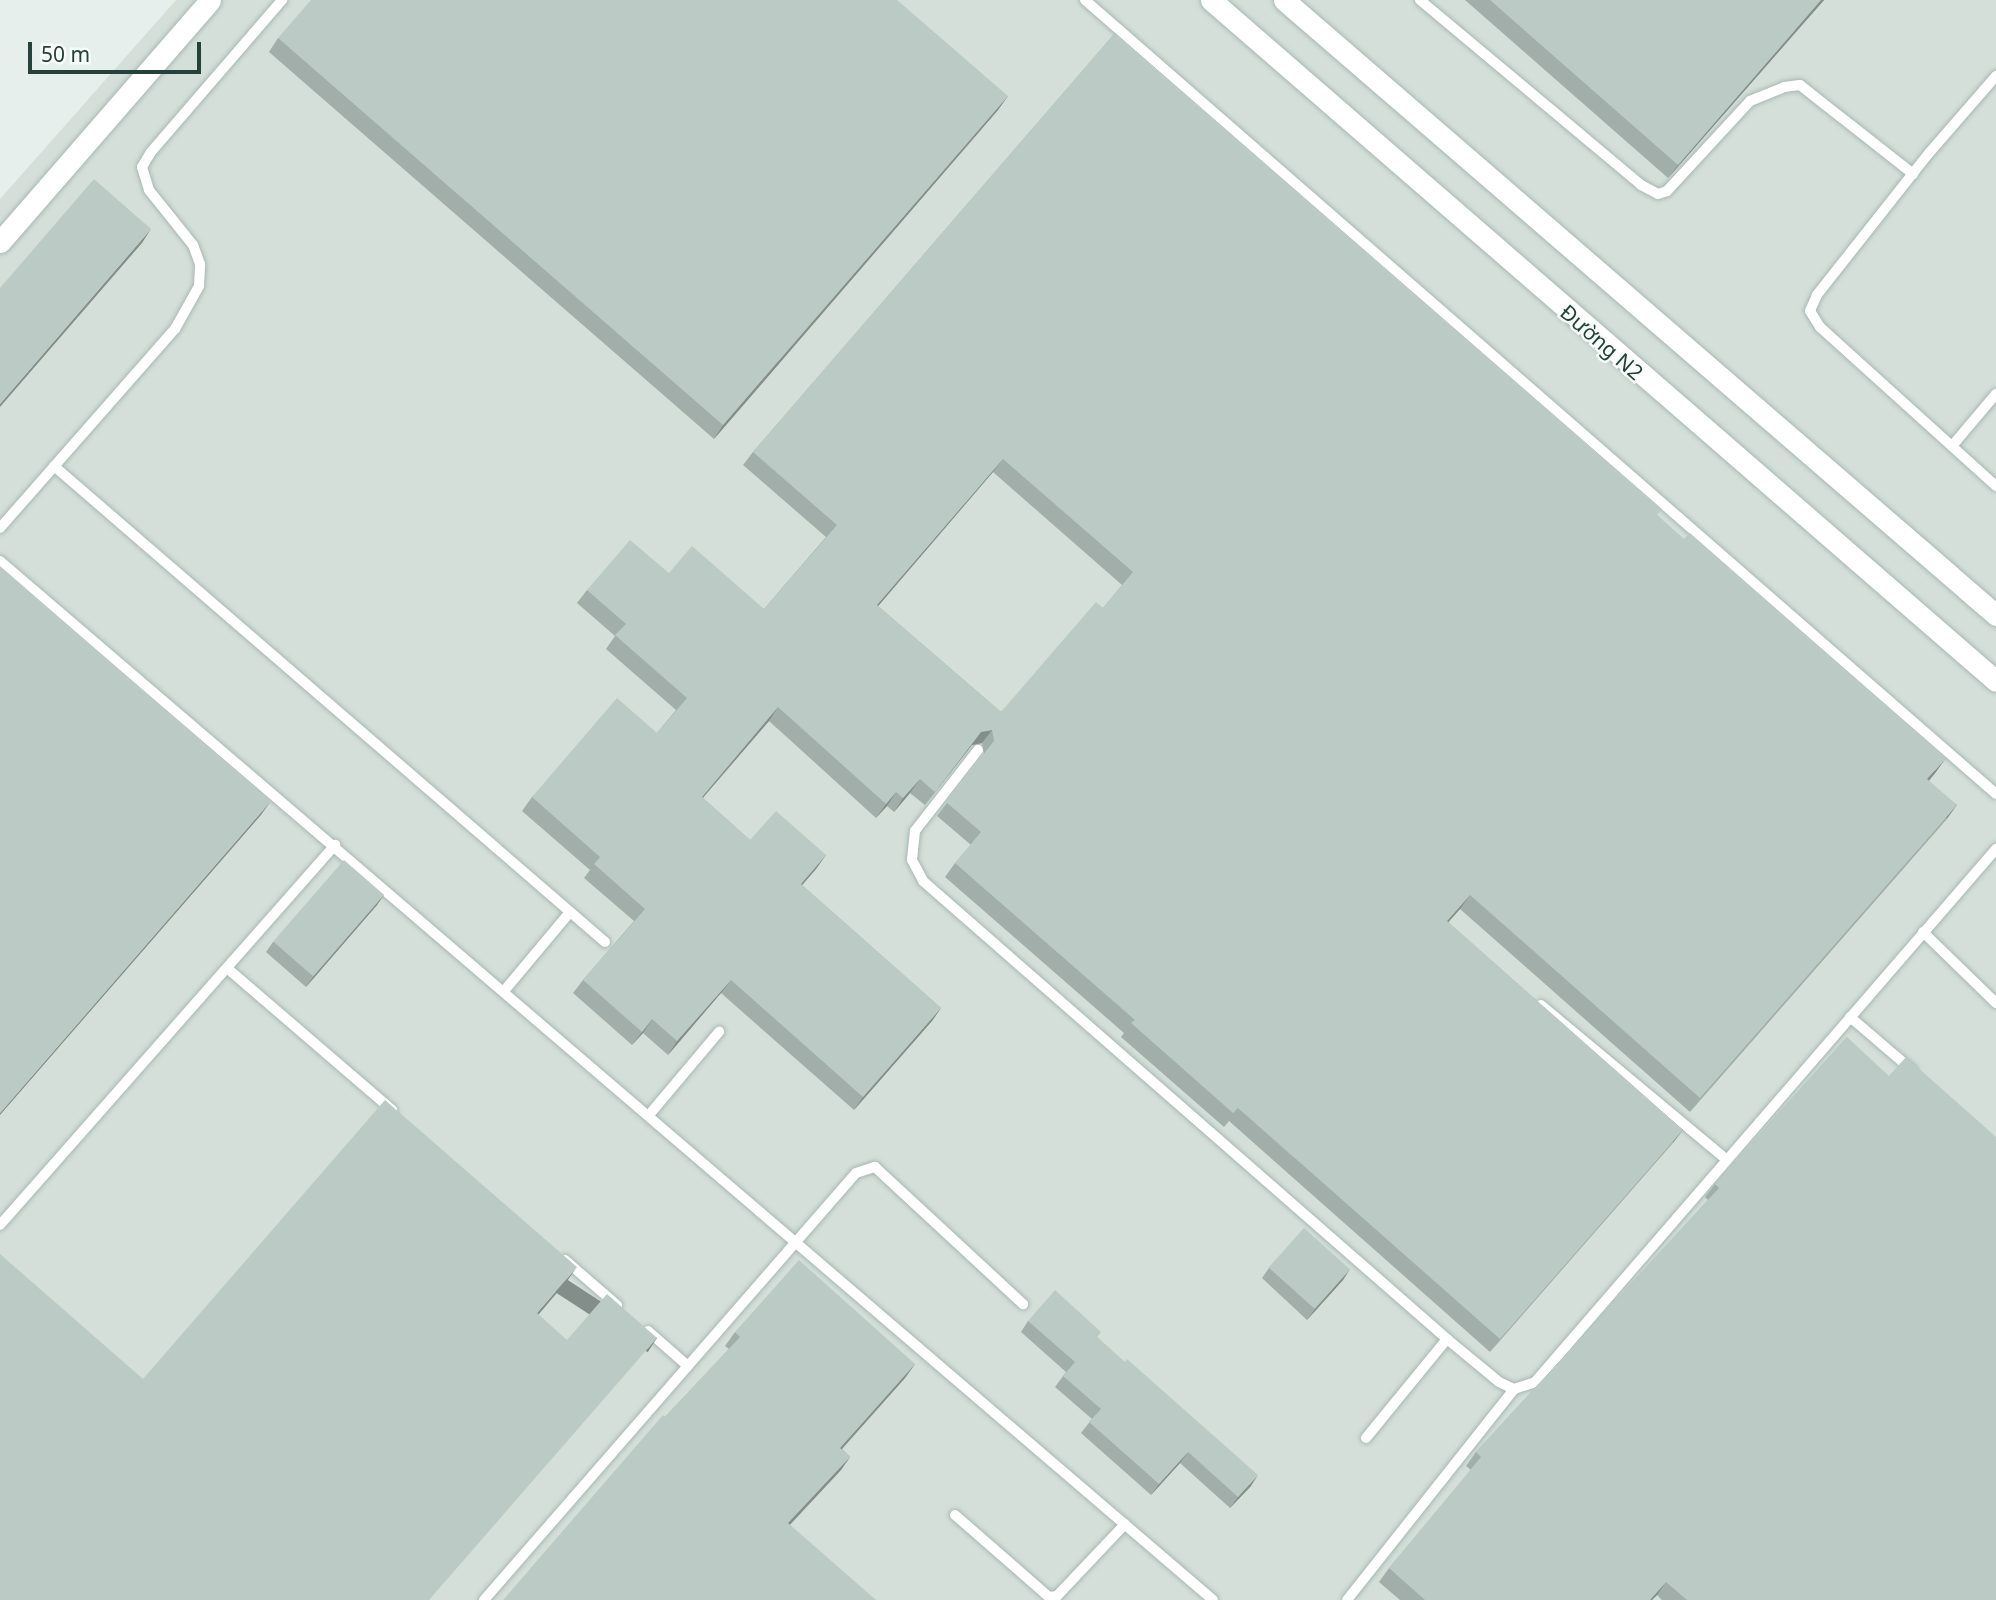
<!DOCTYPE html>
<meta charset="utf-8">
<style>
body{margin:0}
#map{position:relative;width:1996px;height:1600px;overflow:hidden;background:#e6efeb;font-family:"Noto Sans",sans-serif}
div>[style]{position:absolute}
.built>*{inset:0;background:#d4dfda}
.roads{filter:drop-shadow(0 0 2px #a8b8b2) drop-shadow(0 0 2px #a8b8b2)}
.lane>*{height:10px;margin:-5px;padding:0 5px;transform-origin:5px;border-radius:5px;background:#fff}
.street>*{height:21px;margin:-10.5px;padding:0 10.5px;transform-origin:10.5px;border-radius:10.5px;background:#fff}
.wall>*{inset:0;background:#a1aea9}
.shaded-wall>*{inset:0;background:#838d89;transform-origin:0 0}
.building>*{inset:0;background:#bbcac4;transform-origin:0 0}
span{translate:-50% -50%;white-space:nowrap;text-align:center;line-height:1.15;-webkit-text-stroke:5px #f7fbf9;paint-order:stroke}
.street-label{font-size:21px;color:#24423a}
.scale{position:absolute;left:28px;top:42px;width:173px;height:32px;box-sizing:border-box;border:4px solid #24423a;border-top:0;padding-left:9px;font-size:21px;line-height:24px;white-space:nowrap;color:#24423a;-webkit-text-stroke:5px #f7fbf9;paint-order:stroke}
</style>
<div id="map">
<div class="built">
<div style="clip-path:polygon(176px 0,1996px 0,1996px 1600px,0 1600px,0 199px)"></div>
</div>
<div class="roads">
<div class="lane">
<div style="left:1085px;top:0;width:1208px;rotate:41.07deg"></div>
<div style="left:1420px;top:0;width:288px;rotate:39.9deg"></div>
<div style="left:1641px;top:185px;width:19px;rotate:28deg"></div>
<div style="left:1658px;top:194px;width:9px;rotate:-18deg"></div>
<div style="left:1667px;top:191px;width:122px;rotate:-47.3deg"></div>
<div style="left:1750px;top:101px;width:37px;rotate:-22deg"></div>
<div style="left:1784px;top:87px;width:16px;rotate:-7deg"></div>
<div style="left:1800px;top:85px;width:144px;rotate:38.2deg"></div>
<div style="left:1996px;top:76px;width:102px;rotate:131deg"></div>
<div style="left:1929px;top:153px;width:181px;rotate:128.3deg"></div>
<div style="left:1817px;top:295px;width:17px;rotate:114deg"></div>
<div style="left:1810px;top:311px;width:19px;rotate:58deg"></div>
<div style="left:1820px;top:327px;width:237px;rotate:42.1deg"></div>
<div style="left:1952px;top:446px;width:68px;rotate:-49.8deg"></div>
<div style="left:54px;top:466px;width:728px;rotate:40.82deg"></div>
<div style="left:0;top:528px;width:265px;rotate:-48.7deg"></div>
<div style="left:175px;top:329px;width:49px;rotate:-60.8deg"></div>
<div style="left:199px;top:286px;width:22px;rotate:-87deg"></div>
<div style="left:200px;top:264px;width:20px;rotate:-110deg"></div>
<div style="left:193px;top:245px;width:70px;rotate:-128.7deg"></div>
<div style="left:149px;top:190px;width:24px;rotate:-107deg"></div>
<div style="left:142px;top:167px;width:17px;rotate:-59deg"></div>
<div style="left:151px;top:152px;width:201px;rotate:-49.2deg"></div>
<div style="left:0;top:561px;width:1597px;rotate:40.58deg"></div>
<div style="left:978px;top:750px;width:103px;rotate:127.9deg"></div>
<div style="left:915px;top:831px;width:29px;rotate:96deg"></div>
<div style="left:912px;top:860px;width:24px;rotate:62deg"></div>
<div style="left:923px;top:881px;width:696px;rotate:41.15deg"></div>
<div style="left:1447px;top:1339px;width:67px;rotate:39.6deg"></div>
<div style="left:1499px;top:1382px;width:17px;rotate:25deg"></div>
<div style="left:1514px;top:1389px;width:22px;rotate:-18deg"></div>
<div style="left:1535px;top:1382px;width:705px;rotate:-49.14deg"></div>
<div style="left:1923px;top:932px;width:102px;rotate:44.2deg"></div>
<div style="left:227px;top:968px;width:218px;rotate:40.7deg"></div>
<div style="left:504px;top:991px;width:103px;rotate:-50.1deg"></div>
<div style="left:1541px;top:1005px;width:242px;rotate:39.8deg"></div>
<div style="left:1850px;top:1017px;width:82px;rotate:40.5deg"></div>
<div style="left:649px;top:1115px;width:109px;rotate:-49.9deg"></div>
<div style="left:0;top:1225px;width:507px;rotate:-48.6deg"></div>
<div style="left:565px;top:1260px;width:69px;rotate:40.9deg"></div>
<div style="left:648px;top:1331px;width:53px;rotate:41.2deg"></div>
<div style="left:1366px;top:1438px;width:128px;rotate:-50.7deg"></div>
<div style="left:955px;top:1515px;width:125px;rotate:41.1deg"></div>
<div style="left:1049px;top:1597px;width:8px;rotate:-7deg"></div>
<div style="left:1057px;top:1596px;width:99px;rotate:-46.6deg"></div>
<div style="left:484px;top:1600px;width:566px;rotate:-48.94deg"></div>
<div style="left:856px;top:1173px;width:20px;rotate:-18deg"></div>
<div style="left:875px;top:1167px;width:202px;rotate:42.8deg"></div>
<div style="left:1347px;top:1600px;width:269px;rotate:-51.6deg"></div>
</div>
<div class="street">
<div style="left:1211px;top:0;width:1039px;rotate:40.94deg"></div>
<div style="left:1284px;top:0;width:941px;rotate:40.82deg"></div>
<div style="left:0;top:242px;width:320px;rotate:-49deg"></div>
</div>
</div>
<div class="wall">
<div style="clip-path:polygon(1465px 0,1824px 0,1668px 178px)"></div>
<div style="clip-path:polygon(evenodd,1115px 33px,1658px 516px,1936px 772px,1929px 781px,1947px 819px,1690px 1112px,1460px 909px,1448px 922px,1683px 1130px,1673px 1143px,1490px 1352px,1229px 1121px,1224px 1127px,1121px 1037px,1124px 1033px,945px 877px,955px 863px,971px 845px,937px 816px,984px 754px,982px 743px,972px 745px,925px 805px,910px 793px,894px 812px,887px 806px,876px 818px,769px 721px,703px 798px,750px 840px,826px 855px,816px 869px,802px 885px,941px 1008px,932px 1021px,854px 1110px,721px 993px,668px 1055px,643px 1033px,632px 1045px,573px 993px,583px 980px,634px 921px,584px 878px,590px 870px,522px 811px,532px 797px,657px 733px,676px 710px,606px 649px,615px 636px,577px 603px,587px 590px,669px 573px,764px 609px,826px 537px,743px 465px,753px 452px,1115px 33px,993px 472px,1122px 585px,1103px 608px,1001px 712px,878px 606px,993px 472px)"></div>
<div style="clip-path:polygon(278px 38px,1008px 96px,998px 110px,714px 439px,269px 52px)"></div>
<div style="clip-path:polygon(384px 895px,377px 905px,306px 987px,266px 952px,273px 942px)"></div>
<div style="clip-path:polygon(1847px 1037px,1996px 1600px,1662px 1600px,1657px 1595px,1652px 1600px,1400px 1600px,1379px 1582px,1389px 1568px,1471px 1470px,1466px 1466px,1476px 1452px,1708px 1200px,1705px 1197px,1715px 1184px)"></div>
<div style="clip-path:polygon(1269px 1268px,1350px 1269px,1343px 1280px,1307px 1320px,1262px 1278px)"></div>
<div style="clip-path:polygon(1028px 1321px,1097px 1337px,1251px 1486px,1230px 1508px,1180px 1463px,1151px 1495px,1081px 1433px,1092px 1419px,1055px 1387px,1066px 1372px,1021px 1332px)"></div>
<div style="clip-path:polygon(735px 1332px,915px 1364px,905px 1378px,842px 1449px,850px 1457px,841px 1470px,790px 1525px,665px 1417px,729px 1349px,725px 1346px)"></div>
</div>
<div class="shaded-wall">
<div style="clip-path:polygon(1821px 0,1824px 0,1668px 178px,1678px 165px)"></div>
<div style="clip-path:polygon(1008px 96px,998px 110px,714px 439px,723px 425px)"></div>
<div style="clip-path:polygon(151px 229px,142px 243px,0 407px,0 404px)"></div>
<div style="clip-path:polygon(1003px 459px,993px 472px,868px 618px,877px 605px)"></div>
<div style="clip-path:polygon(778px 707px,769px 721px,692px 810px,702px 797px)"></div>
<div style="clip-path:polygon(992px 730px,982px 743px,972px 745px,925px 805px,981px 732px)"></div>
<div style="clip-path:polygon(1946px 758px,1936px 772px,1918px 793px,1927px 779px)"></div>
<div style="clip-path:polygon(920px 779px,910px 793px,894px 812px,903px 798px)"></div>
<div style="clip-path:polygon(896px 792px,887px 806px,876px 818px,886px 804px)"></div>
<div style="clip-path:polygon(271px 801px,261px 815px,0 1115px,0 1113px)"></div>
<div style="left:1957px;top:805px;width:17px;height:390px;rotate:126deg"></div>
<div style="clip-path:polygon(826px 855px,816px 869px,791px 898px,801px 884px)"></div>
<div style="clip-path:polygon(384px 895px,377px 905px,306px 987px,313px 977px)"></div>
<div style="clip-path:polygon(1470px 895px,1460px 909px,1437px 935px,1447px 921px)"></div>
<div style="clip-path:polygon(731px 980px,721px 993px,668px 1055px,677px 1041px)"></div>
<div style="clip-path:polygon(941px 1008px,932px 1021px,854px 1110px,863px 1097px)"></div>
<div style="clip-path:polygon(652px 1019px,643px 1033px,632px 1045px)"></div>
<div style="left:1683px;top:1130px;width:16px;height:278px;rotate:128deg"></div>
<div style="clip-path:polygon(577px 1267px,567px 1281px,528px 1327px,537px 1313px)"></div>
<div style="clip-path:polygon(1350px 1269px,1343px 1280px,1307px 1320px,1315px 1309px)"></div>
<div style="left:657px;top:1338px;width:17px;height:347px;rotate:123deg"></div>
<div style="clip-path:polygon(915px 1364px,905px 1378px,831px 1461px,840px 1448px)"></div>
<div style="clip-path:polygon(1188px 1452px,1180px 1463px,1151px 1495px,1159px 1484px)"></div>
<div style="clip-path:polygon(850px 1457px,841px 1470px,778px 1537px,788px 1523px)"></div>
<div style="clip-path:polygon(1258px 1475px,1251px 1486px,1230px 1508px,1238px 1497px)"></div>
<div style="clip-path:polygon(1666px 1582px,1657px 1595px,1652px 1600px,1650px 1600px)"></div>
</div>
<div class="building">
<div style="clip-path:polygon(311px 0,897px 0,1008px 96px,723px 425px,278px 38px)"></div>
<div style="clip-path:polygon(1490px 0,1821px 0,1678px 165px)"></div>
<div style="clip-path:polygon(evenodd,1115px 33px,1662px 509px,1657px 515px,1684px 539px,1690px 533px,1946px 758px,1927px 779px,1957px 805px,1700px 1098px,1470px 895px,1447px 921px,1683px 1130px,1500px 1339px,1238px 1108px,1233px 1113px,1131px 1023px,1135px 1020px,955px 863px,981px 832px,946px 802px,994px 741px,992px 730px,981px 732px,935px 792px,920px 779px,903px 798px,896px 792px,886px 804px,778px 707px,702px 797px,750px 840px,776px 811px,826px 855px,801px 884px,941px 1008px,863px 1097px,731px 980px,677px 1041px,652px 1019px,642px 1032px,583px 980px,645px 909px,594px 864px,600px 857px,532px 797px,617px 698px,657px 733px,687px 698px,615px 635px,626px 624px,587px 590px,630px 540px,669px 573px,692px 546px,764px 609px,837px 525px,753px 452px,1115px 33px,1003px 459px,1133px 572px,1103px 608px,1096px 602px,1001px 712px,877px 605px,1003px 459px)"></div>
<div style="clip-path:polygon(94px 179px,151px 229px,0 404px,0 288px)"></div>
<div style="clip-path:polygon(0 566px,271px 801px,0 1113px)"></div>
<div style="left:344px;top:860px;width:53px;height:108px;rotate:41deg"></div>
<div style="clip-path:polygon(1847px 1037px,1889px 1076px,1906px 1057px,1996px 1137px,1996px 1600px,1687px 1600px,1666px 1582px,1650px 1600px,1425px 1600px,1389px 1568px,1481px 1457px,1476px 1452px,1719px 1188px,1715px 1184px)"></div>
<div style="clip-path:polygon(385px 1100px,577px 1267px,537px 1313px,567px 1340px,607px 1294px,657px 1338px,429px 1600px,0 1600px,0 1254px,143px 1379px)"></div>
<div style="left:1304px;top:1228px;width:62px;height:53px;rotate:42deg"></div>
<div style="clip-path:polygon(799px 1260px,915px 1364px,840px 1448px,850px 1457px,788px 1523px,876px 1600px,503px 1600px,663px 1415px,665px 1417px,740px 1337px,735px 1332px)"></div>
<div style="clip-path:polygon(1055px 1290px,1101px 1332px,1097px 1337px,1125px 1362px,1127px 1359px,1258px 1475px,1238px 1497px,1188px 1452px,1159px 1484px,1089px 1422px,1101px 1409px,1063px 1376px,1075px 1362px,1028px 1321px)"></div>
</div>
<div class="street-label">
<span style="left:1602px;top:342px;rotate:41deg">Đường N2</span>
</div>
<div class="scale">50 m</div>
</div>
